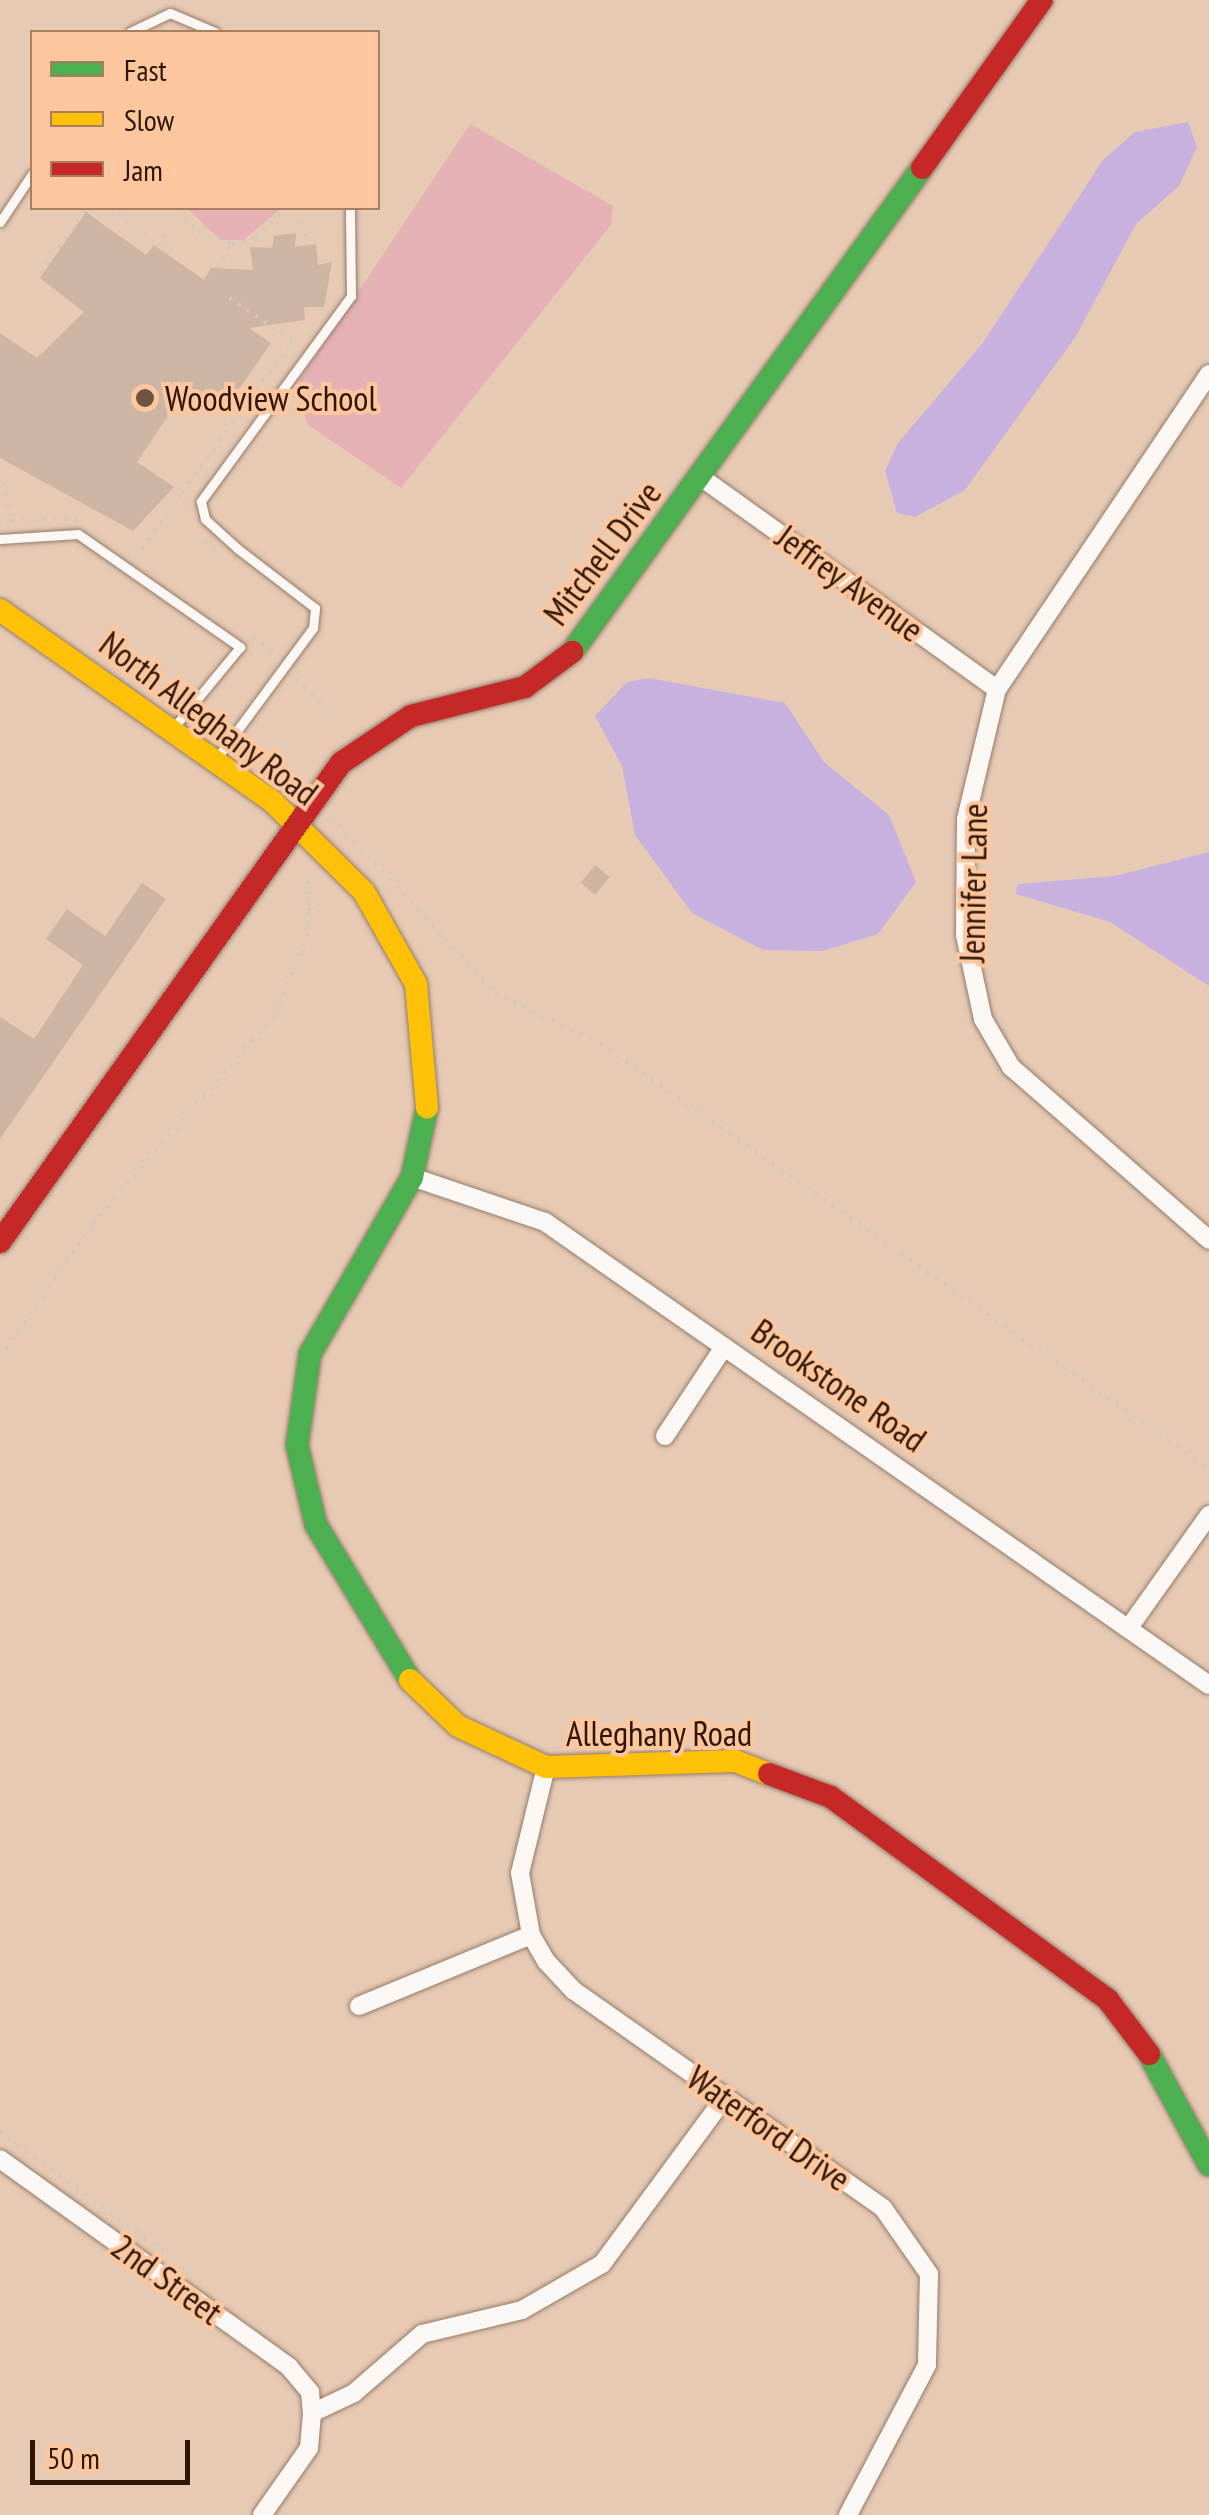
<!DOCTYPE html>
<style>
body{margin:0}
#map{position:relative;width:1209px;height:2515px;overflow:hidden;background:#e7cab4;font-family:"PT Sans Narrow",sans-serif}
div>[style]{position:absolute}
.green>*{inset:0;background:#e5b1b5}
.water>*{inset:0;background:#c8b1de}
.building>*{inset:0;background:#ceb4a2;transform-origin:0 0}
.path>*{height:4px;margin-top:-2px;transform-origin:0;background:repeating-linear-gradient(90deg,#d2c8c2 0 2.5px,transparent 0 10.5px)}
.roads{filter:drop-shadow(0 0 2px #957d69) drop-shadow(0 0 2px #957d69)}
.lane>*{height:9px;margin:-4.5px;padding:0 4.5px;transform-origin:4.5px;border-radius:4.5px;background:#fbf7f4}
.street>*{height:18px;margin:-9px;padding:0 9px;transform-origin:9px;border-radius:9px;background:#fbf7f4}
.fast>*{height:22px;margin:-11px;padding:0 11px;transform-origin:11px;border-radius:11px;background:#4caf50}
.slow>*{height:22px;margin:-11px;padding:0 11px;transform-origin:11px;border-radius:11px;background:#ffc107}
.jam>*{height:22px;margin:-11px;padding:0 11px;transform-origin:11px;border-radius:11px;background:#c62828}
.dots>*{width:28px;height:28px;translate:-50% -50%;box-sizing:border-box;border:5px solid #fcc69f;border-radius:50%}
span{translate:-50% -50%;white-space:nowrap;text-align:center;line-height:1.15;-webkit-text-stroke:8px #fcc69f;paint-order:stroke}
.poi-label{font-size:35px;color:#2d1502}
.left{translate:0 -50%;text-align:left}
.street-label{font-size:35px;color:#2d1502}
.legend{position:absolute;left:30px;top:30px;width:350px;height:180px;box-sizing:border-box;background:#fcc69f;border:2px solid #a97f60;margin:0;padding:12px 18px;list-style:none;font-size:30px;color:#2d1502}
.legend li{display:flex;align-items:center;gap:20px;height:50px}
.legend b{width:50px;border:2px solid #a97f60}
.scale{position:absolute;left:30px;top:2440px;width:160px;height:45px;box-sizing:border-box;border:5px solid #2d1502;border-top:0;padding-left:12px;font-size:30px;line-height:35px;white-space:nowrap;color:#2d1502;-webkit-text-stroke:8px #fcc69f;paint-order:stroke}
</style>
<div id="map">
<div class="green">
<div style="clip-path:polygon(470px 124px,613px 206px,611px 225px,401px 488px,308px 425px,294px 388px)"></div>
<div style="clip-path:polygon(187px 208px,281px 208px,244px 240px,220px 240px)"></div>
</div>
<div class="water">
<div style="clip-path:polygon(1188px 122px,1197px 147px,1179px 186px,1136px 224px,1076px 336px,965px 490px,915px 517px,897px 513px,885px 471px,898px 443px,982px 344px,1103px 160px,1135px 132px)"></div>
<div style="clip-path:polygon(649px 678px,785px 703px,824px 762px,889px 815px,916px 882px,878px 934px,823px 951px,763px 950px,692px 913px,635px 835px,622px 766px,595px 716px,627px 682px)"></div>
<div style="clip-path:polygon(1209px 852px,1209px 986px,1110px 922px,1016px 894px,1018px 884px,1115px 876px)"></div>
</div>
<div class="building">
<div style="clip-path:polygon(86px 212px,146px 255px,154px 245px,204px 280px,211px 268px,253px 270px,250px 247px,272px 248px,274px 236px,296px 233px,295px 247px,316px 244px,318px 265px,332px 262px,324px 307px,304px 307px,305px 320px,249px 328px,271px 343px,224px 411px,188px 386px,137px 462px,174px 487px,133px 531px,0 458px,0 333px,37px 358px,84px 312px,40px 278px)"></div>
<div style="left:595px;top:865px;width:19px;height:23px;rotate:39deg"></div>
<div style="clip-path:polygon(142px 883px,166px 899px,0 1139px,0 1017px,34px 1039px,83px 965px,46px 939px,67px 909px,105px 936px)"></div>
</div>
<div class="path">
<div style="left:110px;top:208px;width:61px;rotate:37.1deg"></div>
<div style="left:159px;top:245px;width:18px;rotate:-61deg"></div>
<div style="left:180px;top:208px;width:31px;rotate:54deg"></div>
<div style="left:198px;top:233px;width:36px;rotate:18deg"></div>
<div style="left:232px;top:244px;width:25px;rotate:-14deg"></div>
<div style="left:256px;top:238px;width:42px;rotate:-46deg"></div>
<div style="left:276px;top:223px;width:28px"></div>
<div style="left:304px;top:223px;width:17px;rotate:83deg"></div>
<div style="left:218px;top:268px;width:26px;rotate:-61deg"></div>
<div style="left:41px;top:273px;width:79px;rotate:-55.3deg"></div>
<div style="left:0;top:473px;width:49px;rotate:75.7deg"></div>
<div style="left:12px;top:520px;width:12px;rotate:175deg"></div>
<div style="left:185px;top:503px;width:11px;rotate:-105deg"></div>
<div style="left:182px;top:492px;width:187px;rotate:-53.9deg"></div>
<div style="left:292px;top:341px;width:79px;rotate:-145.3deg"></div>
<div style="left:12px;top:520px;width:69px;rotate:-0.8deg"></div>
<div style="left:205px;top:542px;width:20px;rotate:41deg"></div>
<div style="left:136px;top:557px;width:80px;rotate:-54.7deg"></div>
<div style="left:253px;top:638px;width:25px;rotate:34deg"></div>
<div style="left:296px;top:679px;width:60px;rotate:43deg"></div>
<div style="left:332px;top:817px;width:240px;rotate:47.2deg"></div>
<div style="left:495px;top:993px;width:116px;rotate:25.5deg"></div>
<div style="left:600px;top:1043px;width:743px;rotate:34.97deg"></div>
<div style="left:308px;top:910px;width:19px;rotate:-28deg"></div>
<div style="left:0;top:1357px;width:162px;rotate:-55deg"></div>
<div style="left:93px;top:1224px;width:278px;rotate:-49.1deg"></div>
<div style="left:275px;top:1014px;width:84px;rotate:-67.7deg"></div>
<div style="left:307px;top:936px;width:64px;rotate:-88.2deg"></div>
<div style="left:0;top:2132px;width:205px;rotate:36.1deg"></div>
</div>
<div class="roads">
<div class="lane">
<div style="left:130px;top:32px;width:44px;rotate:-25.4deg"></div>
<div style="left:170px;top:13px;width:49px;rotate:22.9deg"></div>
<div style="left:0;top:222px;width:58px;rotate:-56.3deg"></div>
<div style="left:0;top:539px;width:78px;rotate:-3.7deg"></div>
<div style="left:78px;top:534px;width:198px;rotate:34.9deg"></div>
<div style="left:240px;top:647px;width:104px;rotate:129.5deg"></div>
<div style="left:216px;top:759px;width:163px;rotate:-53.5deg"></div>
<div style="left:313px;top:628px;width:20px;rotate:-84deg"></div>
<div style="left:315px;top:608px;width:97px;rotate:-142.5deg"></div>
<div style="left:238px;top:549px;width:45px;rotate:-137.7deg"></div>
<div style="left:205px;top:519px;width:18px;rotate:-103deg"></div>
<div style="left:201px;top:501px;width:254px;rotate:-53.8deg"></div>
<div style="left:351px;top:296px;width:88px;rotate:-90.7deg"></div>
</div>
<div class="street">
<div style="left:1209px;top:374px;width:380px;rotate:123.9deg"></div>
<div style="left:997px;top:689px;width:134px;rotate:103.4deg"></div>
<div style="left:966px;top:819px;width:116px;rotate:90.5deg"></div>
<div style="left:965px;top:935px;width:86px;rotate:77.9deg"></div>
<div style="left:983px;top:1019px;width:56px;rotate:59.7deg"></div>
<div style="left:1011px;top:1067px;width:263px;rotate:41.1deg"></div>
<div style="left:702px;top:478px;width:363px;rotate:35.6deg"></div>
<div style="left:412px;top:1177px;width:140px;rotate:18.7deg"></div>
<div style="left:545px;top:1222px;width:809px;rotate:34.89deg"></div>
<div style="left:665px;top:1436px;width:107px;rotate:-56.5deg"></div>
<div style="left:1128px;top:1629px;width:140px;rotate:-54.6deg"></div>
<div style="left:546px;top:1767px;width:109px;rotate:103.8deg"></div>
<div style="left:520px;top:1873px;width:63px;rotate:79.9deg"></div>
<div style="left:531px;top:1935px;width:30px;rotate:60deg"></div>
<div style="left:546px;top:1961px;width:40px;rotate:47deg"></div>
<div style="left:573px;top:1990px;width:379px;rotate:35.1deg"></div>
<div style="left:883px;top:2208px;width:80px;rotate:55.1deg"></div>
<div style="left:929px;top:2274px;width:91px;rotate:91.3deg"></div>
<div style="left:927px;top:2365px;width:170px;rotate:117.8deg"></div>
<div style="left:359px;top:2006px;width:186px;rotate:-22.4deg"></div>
<div style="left:0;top:2159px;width:356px;rotate:35.7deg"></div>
<div style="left:289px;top:2367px;width:33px;rotate:50deg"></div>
<div style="left:310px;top:2392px;width:21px;rotate:85deg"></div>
<div style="left:262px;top:2515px;width:82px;rotate:-55deg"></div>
<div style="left:309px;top:2448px;width:35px;rotate:-85deg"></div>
<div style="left:312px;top:2413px;width:47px;rotate:-25.5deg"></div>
<div style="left:354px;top:2393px;width:90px;rotate:-40.9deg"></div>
<div style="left:422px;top:2334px;width:103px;rotate:-13.5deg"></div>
<div style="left:522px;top:2310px;width:92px;rotate:-29.9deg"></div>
<div style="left:602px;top:2264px;width:207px;rotate:-53.6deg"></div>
</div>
<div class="fast">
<div style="left:572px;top:652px;width:597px;rotate:-54.13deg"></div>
<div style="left:410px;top:1680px;width:181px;rotate:-121.2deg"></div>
<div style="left:316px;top:1525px;width:82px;rotate:-103.4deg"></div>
<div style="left:297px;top:1445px;width:92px;rotate:-81.9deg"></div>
<div style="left:310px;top:1354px;width:204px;rotate:-60deg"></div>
<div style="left:412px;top:1177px;width:71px;rotate:-77.7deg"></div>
<div style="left:1149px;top:2054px;width:126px;rotate:61.6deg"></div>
</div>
<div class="slow">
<div style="left:0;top:610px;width:334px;rotate:35.1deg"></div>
<div style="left:273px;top:802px;width:128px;rotate:44.7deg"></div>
<div style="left:364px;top:892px;width:106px;rotate:60.5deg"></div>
<div style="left:416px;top:984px;width:124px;rotate:84.9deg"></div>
<div style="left:410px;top:1680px;width:66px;rotate:43.8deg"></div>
<div style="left:458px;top:1726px;width:97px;rotate:25deg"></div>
<div style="left:546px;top:1767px;width:189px;rotate:-1.8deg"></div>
<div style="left:735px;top:1761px;width:36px;rotate:21deg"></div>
</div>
<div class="jam">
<div style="left:922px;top:168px;width:206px;rotate:-54.5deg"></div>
<div style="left:0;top:1242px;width:588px;rotate:-54.55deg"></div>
<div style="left:341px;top:763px;width:84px;rotate:-33.9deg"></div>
<div style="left:411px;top:716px;width:118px;rotate:-14.3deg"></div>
<div style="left:525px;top:687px;width:59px;rotate:-36.7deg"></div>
<div style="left:769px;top:1774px;width:66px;rotate:20.4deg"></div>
<div style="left:831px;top:1797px;width:343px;rotate:36.2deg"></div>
<div style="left:1108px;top:2000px;width:68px;rotate:52.8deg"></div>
</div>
</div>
<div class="dots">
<div style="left:145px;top:398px;background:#6e5440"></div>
</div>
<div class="poi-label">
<span class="left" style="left:165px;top:398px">Woodview School</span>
</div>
<div class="street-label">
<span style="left:602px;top:553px;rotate:-53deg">Mitchell Drive</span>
<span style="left:850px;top:583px;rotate:36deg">Jeffrey Avenue</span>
<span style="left:209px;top:718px;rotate:37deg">North Alleghany Road</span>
<span style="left:973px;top:883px;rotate:-89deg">Jennifer Lane</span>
<span style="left:839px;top:1385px;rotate:35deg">Brookstone Road</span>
<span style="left:659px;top:1733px">Alleghany Road</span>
<span style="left:769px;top:2128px;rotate:35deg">Waterford Drive</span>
<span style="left:167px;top:2279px;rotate:36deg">2nd Street</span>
</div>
<ul class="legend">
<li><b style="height:12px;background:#4caf50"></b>Fast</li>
<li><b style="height:12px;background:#ffc107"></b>Slow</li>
<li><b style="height:12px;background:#c62828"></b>Jam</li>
</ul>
<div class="scale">50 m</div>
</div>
